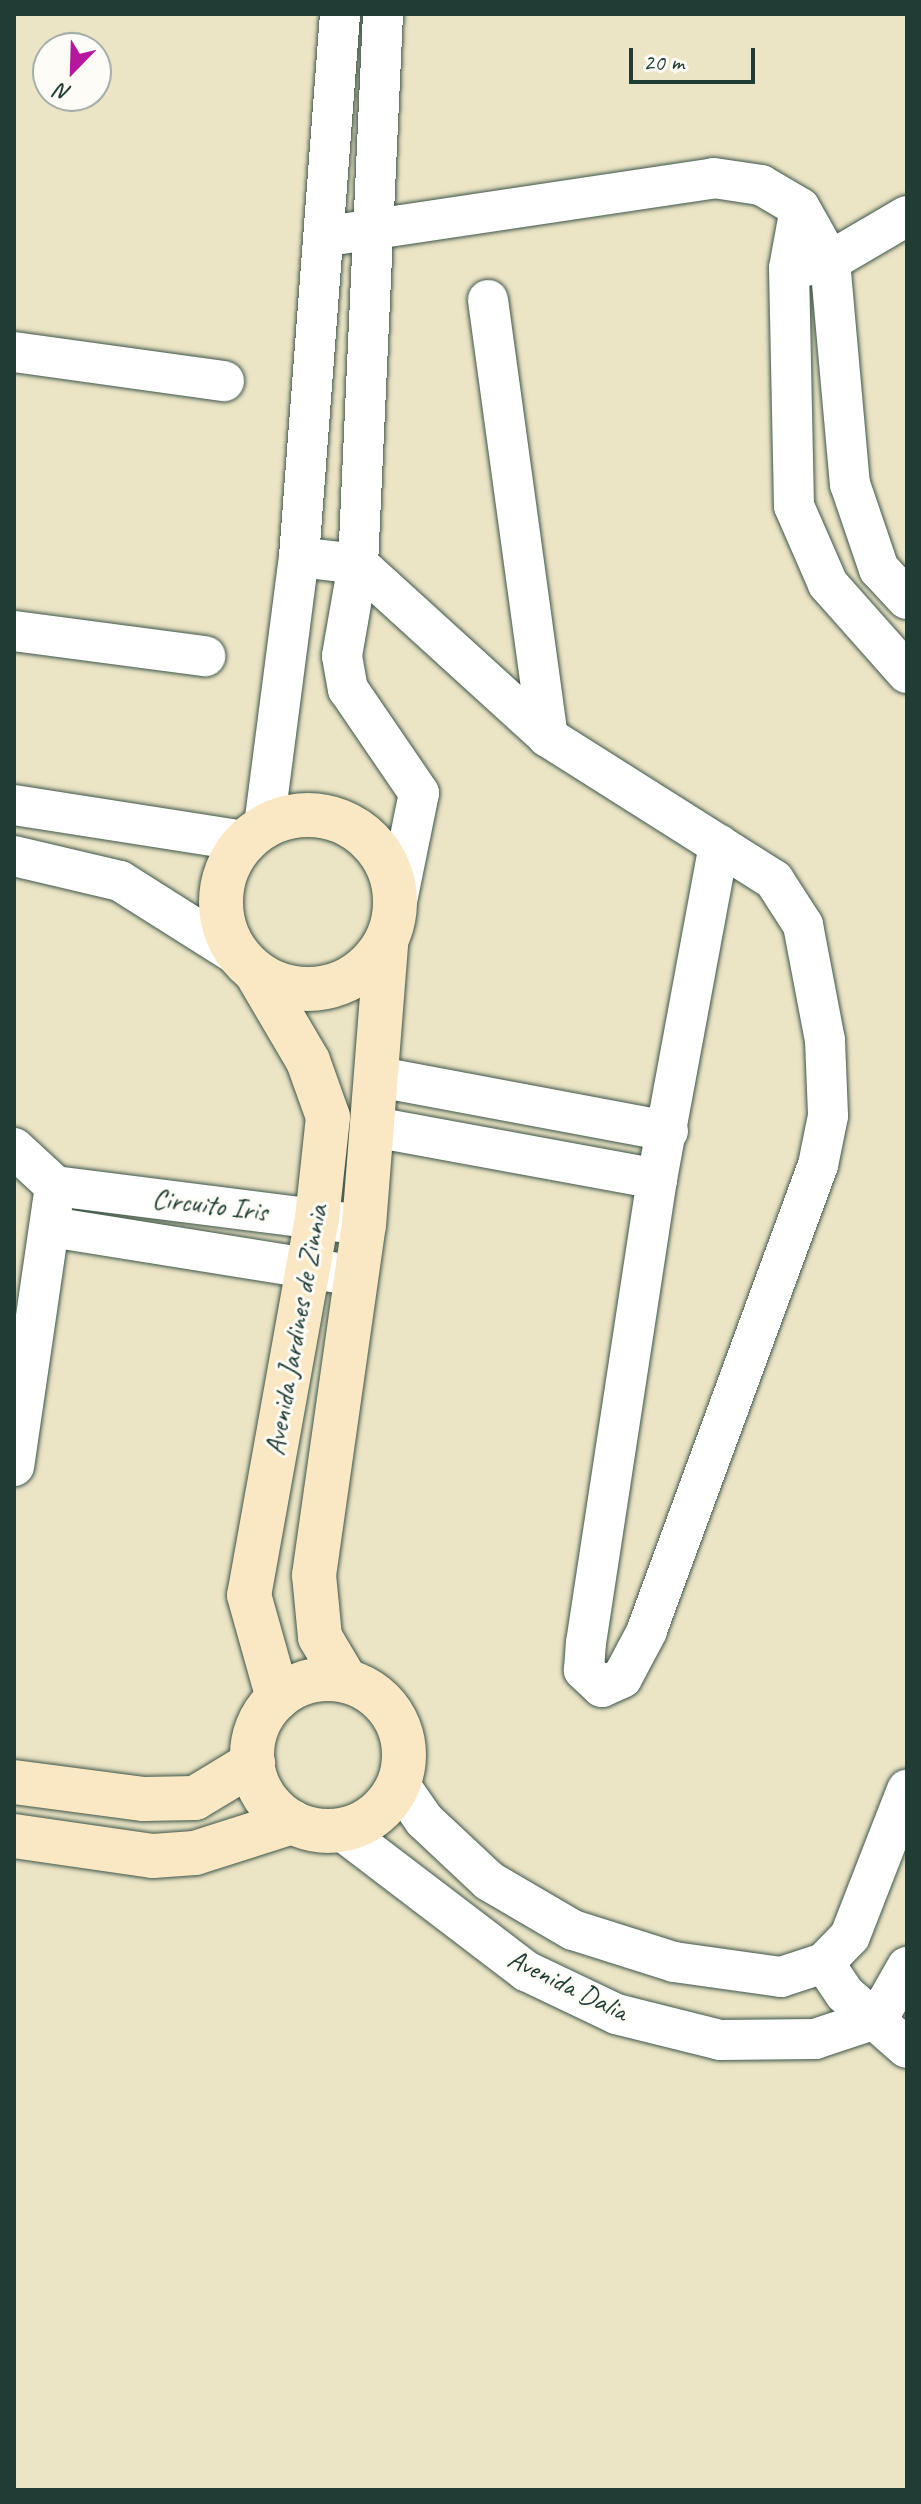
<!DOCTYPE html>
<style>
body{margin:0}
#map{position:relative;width:921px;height:2504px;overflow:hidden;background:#ebe4c5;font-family:Caveat,sans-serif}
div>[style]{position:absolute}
.roads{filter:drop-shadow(0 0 2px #3e564a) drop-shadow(0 0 2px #3e564a)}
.street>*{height:40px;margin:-20px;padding:0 20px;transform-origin:20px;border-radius:20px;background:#fff}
.secondary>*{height:44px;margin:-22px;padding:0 22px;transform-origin:22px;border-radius:22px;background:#fae7c3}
.secondary>.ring{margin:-22px;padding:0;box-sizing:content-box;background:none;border:44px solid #fae7c3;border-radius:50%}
span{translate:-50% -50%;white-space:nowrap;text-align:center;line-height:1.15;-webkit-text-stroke:6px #fdfcf7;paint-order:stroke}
.street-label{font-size:28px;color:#1f3d34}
.frame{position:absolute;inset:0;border:16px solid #1f3d34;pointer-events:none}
.north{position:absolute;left:32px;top:32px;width:80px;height:80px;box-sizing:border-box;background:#fdfcf7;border:2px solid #a4b0a9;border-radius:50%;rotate:203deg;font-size:22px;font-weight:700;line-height:32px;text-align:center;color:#1f3d34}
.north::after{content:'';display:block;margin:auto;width:28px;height:36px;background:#b5179e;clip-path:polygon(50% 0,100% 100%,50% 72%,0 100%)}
.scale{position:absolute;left:629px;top:48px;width:126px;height:36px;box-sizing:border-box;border:4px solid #1f3d34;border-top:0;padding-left:10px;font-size:24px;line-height:28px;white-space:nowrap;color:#1f3d34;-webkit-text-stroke:6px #fdfcf7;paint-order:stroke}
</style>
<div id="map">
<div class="roads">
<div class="street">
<div style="left:383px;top:14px;width:551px;rotate:92.6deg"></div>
<div style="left:358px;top:564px;width:93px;rotate:99.9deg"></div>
<div style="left:342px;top:656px;width:34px;rotate:80deg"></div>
<div style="left:348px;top:689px;width:126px;rotate:55.7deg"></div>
<div style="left:419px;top:793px;width:110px;rotate:101.5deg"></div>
<div style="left:800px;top:208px;width:61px;rotate:100.4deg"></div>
<div style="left:789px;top:268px;width:238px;rotate:88.8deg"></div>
<div style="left:794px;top:506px;width:85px;rotate:66.4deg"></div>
<div style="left:828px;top:584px;width:119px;rotate:48.4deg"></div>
<div style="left:328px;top:236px;width:390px;rotate:-8.5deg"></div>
<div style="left:714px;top:178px;width:48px;rotate:8.5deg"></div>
<div style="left:761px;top:185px;width:45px;rotate:30.5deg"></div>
<div style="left:800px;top:208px;width:61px;rotate:60.5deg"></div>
<div style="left:830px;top:261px;width:224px;rotate:84.9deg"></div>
<div style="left:850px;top:484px;width:90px;rotate:71.2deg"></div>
<div style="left:879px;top:569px;width:41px;rotate:47deg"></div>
<div style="left:805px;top:266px;width:25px;rotate:-11deg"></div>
<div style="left:830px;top:261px;width:89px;rotate:-30.3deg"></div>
<div style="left:488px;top:300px;width:441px;rotate:82.2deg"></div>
<div style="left:14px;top:352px;width:212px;rotate:7.9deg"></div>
<div style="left:299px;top:557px;width:59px;rotate:6.8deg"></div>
<div style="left:358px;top:564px;width:257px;rotate:42.3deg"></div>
<div style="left:548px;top:737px;width:267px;rotate:32.3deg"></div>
<div style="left:774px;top:880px;width:54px;rotate:57.2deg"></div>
<div style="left:803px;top:925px;width:117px;rotate:79.2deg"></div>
<div style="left:825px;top:1040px;width:76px;rotate:87.7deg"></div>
<div style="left:828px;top:1116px;width:50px;rotate:101.5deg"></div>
<div style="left:818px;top:1165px;width:496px;rotate:110.2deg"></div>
<div style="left:647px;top:1631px;width:53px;rotate:118deg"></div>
<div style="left:622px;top:1678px;width:22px;rotate:156deg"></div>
<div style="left:602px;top:1687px;width:25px;rotate:-137deg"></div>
<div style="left:584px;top:1670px;width:27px;rotate:-86deg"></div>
<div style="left:586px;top:1643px;width:469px;rotate:-81.3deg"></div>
<div style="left:657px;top:1179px;width:340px;rotate:-79.5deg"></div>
<div style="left:14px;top:631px;width:193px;rotate:7.5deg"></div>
<div style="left:14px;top:805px;width:233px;rotate:8.9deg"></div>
<div style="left:264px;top:826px;width:271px;rotate:-82.6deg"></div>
<div style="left:299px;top:557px;width:545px;rotate:-85.68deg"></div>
<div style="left:14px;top:856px;width:109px;rotate:13.3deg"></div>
<div style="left:120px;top:881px;width:142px;rotate:32.3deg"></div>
<div style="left:379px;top:1077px;width:294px;rotate:10.6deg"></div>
<div style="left:374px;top:1127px;width:288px;rotate:10.4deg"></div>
<div style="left:14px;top:1148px;width:56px;rotate:42.8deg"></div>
<div style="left:55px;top:1186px;width:283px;rotate:98.3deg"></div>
<div style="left:55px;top:1186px;width:311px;rotate:7.2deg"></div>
<div style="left:51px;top:1227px;width:311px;rotate:9.1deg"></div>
<div style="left:399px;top:1784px;width:44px;rotate:55.2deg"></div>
<div style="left:424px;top:1820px;width:89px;rotate:43.2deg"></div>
<div style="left:489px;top:1881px;width:97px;rotate:30.3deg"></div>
<div style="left:573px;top:1930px;width:106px;rotate:17.6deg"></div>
<div style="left:674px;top:1962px;width:108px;rotate:8deg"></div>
<div style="left:781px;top:1977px;width:45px;rotate:-18deg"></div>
<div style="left:824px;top:1963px;width:37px;rotate:-46deg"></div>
<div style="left:850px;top:1936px;width:157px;rotate:-68.7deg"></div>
<div style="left:341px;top:1830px;width:233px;rotate:37.3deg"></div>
<div style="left:526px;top:1971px;width:100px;rotate:25.5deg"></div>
<div style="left:616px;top:2014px;width:107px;rotate:14deg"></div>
<div style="left:720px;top:2040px;width:95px;rotate:-0.6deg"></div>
<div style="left:815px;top:2039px;width:66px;rotate:-18.4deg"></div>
<div style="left:878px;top:2018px;width:59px;rotate:-60.4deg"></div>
<div style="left:824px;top:1963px;width:37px;rotate:56deg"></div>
<div style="left:845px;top:1994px;width:82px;rotate:41.1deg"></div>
</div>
<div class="secondary">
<div class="ring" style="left:221px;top:815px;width:130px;height:130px"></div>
<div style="left:257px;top:974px;width:101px;rotate:59.6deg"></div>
<div style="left:308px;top:1061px;width:59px;rotate:70.3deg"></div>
<div style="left:328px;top:1117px;width:102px;rotate:96.2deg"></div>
<div style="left:317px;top:1218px;width:383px;rotate:100.2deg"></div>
<div style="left:249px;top:1595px;width:107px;rotate:74.3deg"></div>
<div class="ring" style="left:252px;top:1679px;width:108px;height:108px"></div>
<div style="left:346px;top:1681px;width:51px;rotate:-120.6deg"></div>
<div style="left:320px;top:1637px;width:62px;rotate:-95.5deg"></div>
<div style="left:314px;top:1575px;width:354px;rotate:-81.9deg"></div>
<div style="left:364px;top:1225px;width:282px;rotate:-85.5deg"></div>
<div style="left:14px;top:1782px;width:131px;rotate:7.5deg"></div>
<div style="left:144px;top:1799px;width:51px;rotate:-1.1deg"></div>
<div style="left:195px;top:1798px;width:68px;rotate:-31.1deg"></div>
<div style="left:14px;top:1836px;width:140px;rotate:8.2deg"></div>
<div style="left:153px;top:1856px;width:42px;rotate:-4.1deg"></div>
<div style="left:195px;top:1853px;width:102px;rotate:-17.7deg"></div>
</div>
</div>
<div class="street-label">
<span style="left:210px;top:1205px;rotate:7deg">Circuito Iris</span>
<span style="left:296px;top:1330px;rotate:-80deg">Avenida Jardines de Zinnia</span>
<span style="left:568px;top:1985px;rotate:26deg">Avenida Dalia</span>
</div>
<div class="frame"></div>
<div class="north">N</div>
<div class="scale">20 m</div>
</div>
